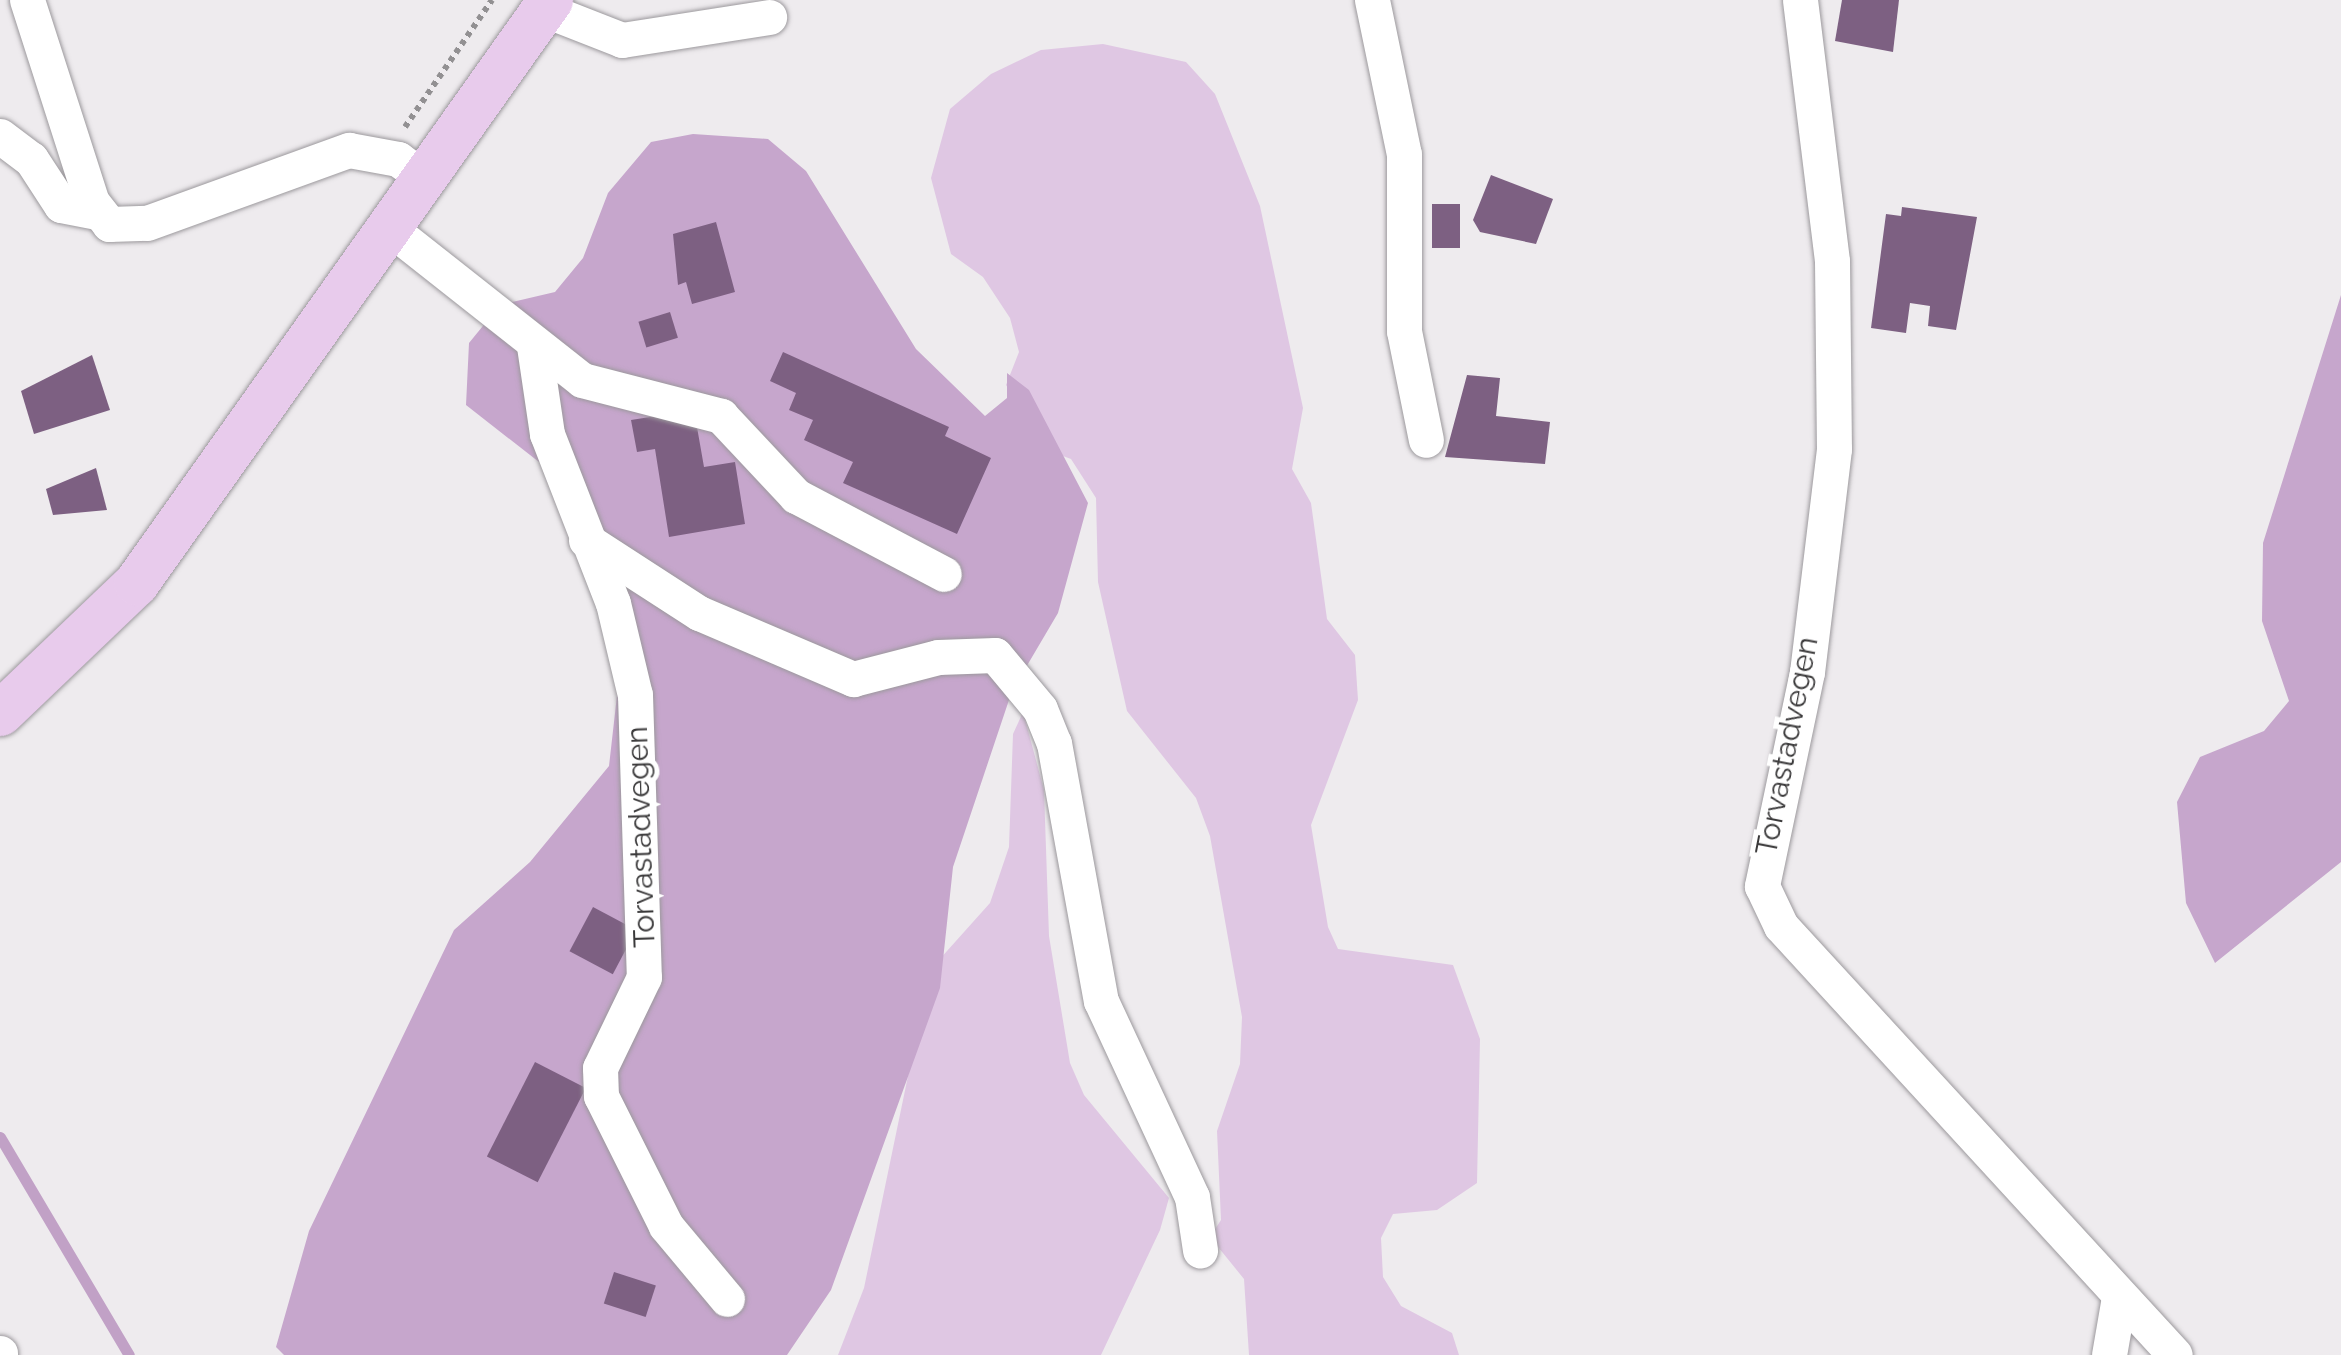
<!DOCTYPE html>
<style>
body{margin:0}
#map{position:relative;width:2341px;height:1355px;overflow:hidden;background:#eeebee;font-family:Raleway,sans-serif}
div>[style]{position:absolute}
.green>*{inset:0;background:#dfc7e3}
.forest>*{inset:0;background:#c6a6cc}
.stream>*{height:11px;margin:-5.5px;padding:0 5.5px;transform-origin:5.5px;border-radius:5.5px;background:#c1a1c6}
.building>*{inset:0;background:#7d6082;transform-origin:0 0}
.path>*{height:6px;margin-top:-3px;transform-origin:0;background:repeating-linear-gradient(90deg,#929092 0 5px,transparent 0 10px)}
.roads{filter:drop-shadow(0 0 2px #9c999d) drop-shadow(0 0 2px #9c999d)}
.minor>*{height:35px;margin:-17.5px;padding:0 17.5px;transform-origin:17.5px;border-radius:17.5px;background:#fff}
.major>*{height:45px;margin:-22.5px;padding:0 22.5px;transform-origin:22.5px;border-radius:22.5px;background:#e8cbec}
span{translate:-50% -50%;white-space:nowrap;text-align:center;line-height:1.15;-webkit-text-stroke:10px #fff;paint-order:stroke}
.street-label{font-size:30px;color:#3a393a}
</style>
<div id="map">
<div class="green">
<div style="clip-path:polygon(1103px 44px,1186px 62px,1215px 94px,1260px 206px,1303px 408px,1292px 469px,1311px 503px,1327px 619px,1355px 655px,1358px 700px,1311px 825px,1328px 927px,1338px 949px,1453px 965px,1480px 1039px,1477px 1183px,1437px 1210px,1393px 1214px,1381px 1238px,1383px 1277px,1401px 1306px,1452px 1333px,1459px 1355px,1249px 1355px,1244px 1279px,1210px 1237px,1221px 1220px,1217px 1131px,1240px 1064px,1242px 1017px,1210px 836px,1196px 798px,1127px 711px,1098px 582px,1096px 498px,1071px 459px,1047px 450px,1006px 385px,1019px 352px,1010px 318px,983px 277px,951px 254px,931px 178px,950px 109px,991px 74px,1041px 50px)"></div>
<div style="clip-path:polygon(1023px 712px,1044px 790px,1049px 936px,1070px 1063px,1084px 1095px,1169px 1198px,1160px 1230px,1101px 1355px,838px 1355px,864px 1288px,930px 970px,990px 903px,1009px 847px,1013px 734px)"></div>
</div>
<div class="forest">
<div style="clip-path:polygon(693px 134px,768px 139px,806px 171px,916px 349px,985px 416px,1007px 398px,1007px 373px,1029px 390px,1088px 503px,1058px 613px,1012px 691px,953px 867px,940px 988px,831px 1290px,787px 1355px,284px 1355px,276px 1347px,309px 1231px,454px 930px,530px 862px,609px 766px,619px 678px,562px 480px,466px 405px,469px 343px,500px 305px,555px 292px,583px 258px,608px 193px,651px 142px)"></div>
<div style="clip-path:polygon(2341px 295px,2341px 862px,2215px 963px,2186px 903px,2177px 802px,2200px 757px,2264px 731px,2289px 701px,2262px 621px,2263px 543px)"></div>
</div>
<div class="stream">
<div style="left:0;top:1137px;width:253px;rotate:59.4deg"></div>
</div>
<div class="building">
<div style="clip-path:polygon(1842px 0,1899px 0,1893px 52px,1835px 41px)"></div>
<div style="clip-path:polygon(1491px 175px,1553px 199px,1536px 244px,1480px 232px,1473px 220px)"></div>
<div style="left:1432px;top:204px;width:28px;height:44px"></div>
<div style="clip-path:polygon(1902px 207px,1977px 217px,1956px 330px,1928px 326px,1930px 306px,1910px 303px,1906px 333px,1871px 328px,1886px 214px,1901px 216px)"></div>
<div style="clip-path:polygon(716px 222px,735px 292px,692px 304px,686px 282px,678px 285px,673px 234px)"></div>
<div style="left:670px;top:312px;width:27px;height:33px;rotate:73deg"></div>
<div style="clip-path:polygon(783px 352px,949px 427px,945px 436px,991px 458px,957px 534px,843px 483px,853px 462px,804px 440px,813px 420px,789px 410px,796px 393px,770px 381px)"></div>
<div style="clip-path:polygon(92px 355px,110px 410px,34px 434px,21px 391px)"></div>
<div style="clip-path:polygon(1467px 375px,1500px 378px,1496px 416px,1550px 422px,1545px 464px,1445px 457px)"></div>
<div style="clip-path:polygon(694px 410px,704px 467px,735px 462px,745px 524px,669px 537px,655px 449px,637px 452px,631px 420px)"></div>
<div style="clip-path:polygon(96px 468px,107px 510px,53px 515px,46px 489px)"></div>
<div style="left:593px;top:907px;width:49px;height:50px;rotate:28deg"></div>
<div style="left:535px;top:1062px;width:57px;height:106px;rotate:27deg"></div>
<div style="left:614px;top:1272px;width:44px;height:33px;rotate:18deg"></div>
</div>
<div class="path">
<div style="left:405px;top:127px;width:154px;rotate:-55.6deg"></div>
</div>
<div class="roads">
<div class="minor">
<div style="left:27px;top:0;width:212px;rotate:72.2deg"></div>
<div style="left:92px;top:202px;width:28px;rotate:52deg"></div>
<div style="left:109px;top:224px;width:38px;rotate:-2deg"></div>
<div style="left:147px;top:223px;width:215px;rotate:-19.9deg"></div>
<div style="left:349px;top:150px;width:50px;rotate:10.4deg"></div>
<div style="left:398px;top:159px;width:29px;rotate:36deg"></div>
<div style="left:1372px;top:0;width:157px;rotate:78.3deg"></div>
<div style="left:1404px;top:154px;width:177px;rotate:90deg"></div>
<div style="left:1404px;top:331px;width:111px;rotate:78.6deg"></div>
<div style="left:1800px;top:0;width:263px;rotate:83deg"></div>
<div style="left:1832px;top:261px;width:188px;rotate:89.4deg"></div>
<div style="left:1834px;top:449px;width:225px;rotate:96.9deg"></div>
<div style="left:1807px;top:672px;width:219px;rotate:101.9deg"></div>
<div style="left:1762px;top:886px;width:44px;rotate:64.6deg"></div>
<div style="left:1781px;top:926px;width:582px;rotate:47.44deg"></div>
<div style="left:543px;top:9px;width:85px;rotate:21.4deg"></div>
<div style="left:622px;top:40px;width:149px;rotate:-8.9deg"></div>
<div style="left:0;top:136px;width:39px;rotate:37deg"></div>
<div style="left:31px;top:159px;width:55px;rotate:56.9deg"></div>
<div style="left:61px;top:205px;width:38px;rotate:11deg"></div>
<div style="left:387px;top:226px;width:248px;rotate:38.3deg"></div>
<div style="left:582px;top:380px;width:144px;rotate:14.5deg"></div>
<div style="left:721px;top:416px;width:110px;rotate:46.8deg"></div>
<div style="left:796px;top:496px;width:167px;rotate:27.8deg"></div>
<div style="left:534px;top:346px;width:89px;rotate:81.6deg"></div>
<div style="left:547px;top:434px;width:181px;rotate:68.7deg"></div>
<div style="left:613px;top:603px;width:95px;rotate:76.6deg"></div>
<div style="left:635px;top:695px;width:282px;rotate:88.2deg"></div>
<div style="left:644px;top:977px;width:101px;rotate:115.8deg"></div>
<div style="left:600px;top:1068px;width:28px;rotate:88deg"></div>
<div style="left:601px;top:1096px;width:145px;rotate:63.4deg"></div>
<div style="left:666px;top:1226px;width:95px;rotate:50.1deg"></div>
<div style="left:586px;top:540px;width:135px;rotate:32.9deg"></div>
<div style="left:699px;top:613px;width:168px;rotate:23.2deg"></div>
<div style="left:853px;top:679px;width:88px;rotate:-14.5deg"></div>
<div style="left:938px;top:657px;width:57px;rotate:-2deg"></div>
<div style="left:995px;top:655px;width:70px;rotate:50.2deg"></div>
<div style="left:1040px;top:709px;width:37px;rotate:68deg"></div>
<div style="left:1054px;top:743px;width:262px;rotate:79.7deg"></div>
<div style="left:1101px;top:1001px;width:216px;rotate:65.1deg"></div>
<div style="left:1192px;top:1197px;width:54px;rotate:81.4deg"></div>
<div style="left:0;top:1353px;width:2px;rotate:90deg"></div>
<div style="left:2109px;top:1355px;width:53px;rotate:-80.2deg"></div>
</div>
<div class="major">
<div style="left:0;top:713px;width:188px;rotate:-43.7deg"></div>
<div style="left:136px;top:583px;width:715px;rotate:-54.62deg"></div>
</div>
</div>
<div class="street-label">
<span style="left:1787px;top:746px;rotate:-79deg">Torvastadvegen</span>
<span style="left:641px;top:837px;rotate:-92deg">Torvastadvegen</span>
</div>
</div>
